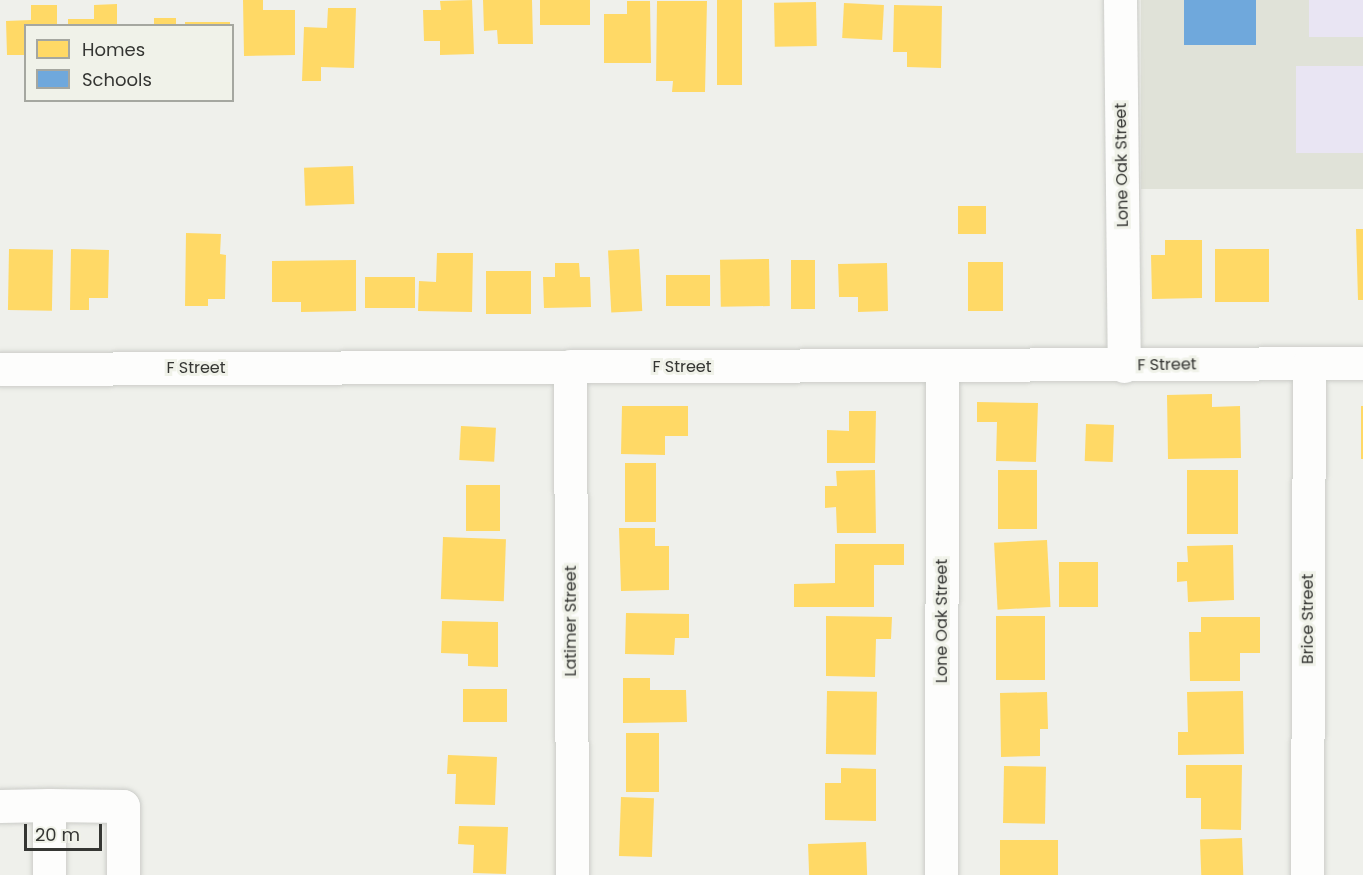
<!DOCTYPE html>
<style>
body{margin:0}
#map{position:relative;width:1363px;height:875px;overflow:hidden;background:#eff0eb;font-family:Poppins,sans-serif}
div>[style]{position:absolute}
.built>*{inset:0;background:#e0e2d8;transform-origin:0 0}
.green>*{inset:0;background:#e9e5f3;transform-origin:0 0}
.homes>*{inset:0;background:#ffd966;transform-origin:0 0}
.schools>*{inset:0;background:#6fa8dc;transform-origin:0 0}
.roads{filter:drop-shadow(0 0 2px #cbccc8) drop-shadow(0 0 2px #cbccc8)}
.minor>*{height:33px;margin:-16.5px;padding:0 16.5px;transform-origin:16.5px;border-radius:16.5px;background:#fdfdfc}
span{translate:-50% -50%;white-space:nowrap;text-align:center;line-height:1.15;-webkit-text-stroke:6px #f0f2e9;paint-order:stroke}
.street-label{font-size:16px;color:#353633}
.legend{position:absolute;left:24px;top:24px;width:210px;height:78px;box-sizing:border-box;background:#f0f2e9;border:2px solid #a5a7a0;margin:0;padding:8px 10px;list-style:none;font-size:18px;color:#353633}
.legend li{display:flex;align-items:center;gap:12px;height:30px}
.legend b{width:30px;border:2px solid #a5a7a0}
.scale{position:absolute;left:24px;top:824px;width:78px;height:27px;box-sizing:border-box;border:3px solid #353633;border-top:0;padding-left:8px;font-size:18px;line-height:21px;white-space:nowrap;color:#353633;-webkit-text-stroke:4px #f0f2e9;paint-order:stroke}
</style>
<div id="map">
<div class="built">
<div style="left:1141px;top:0;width:222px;height:189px"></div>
</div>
<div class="green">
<div style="left:1309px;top:0;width:54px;height:37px"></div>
<div style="left:1363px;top:66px;width:87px;height:67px;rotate:90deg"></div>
</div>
<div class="homes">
<div style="clip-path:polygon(243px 0,263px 0,263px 10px,295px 10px,295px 55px,244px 56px)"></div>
<div style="clip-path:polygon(472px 0,474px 54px,440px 55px,440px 41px,424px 41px,423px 10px,441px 10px,440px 1px)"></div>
<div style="clip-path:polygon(483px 0,532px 0,533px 44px,498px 44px,497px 30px,484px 31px)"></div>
<div style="left:540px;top:0;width:50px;height:25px"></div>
<div style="left:717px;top:0;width:25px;height:85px"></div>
<div style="clip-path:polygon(627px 1px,650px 1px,651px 63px,604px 63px,604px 14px,627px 14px)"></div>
<div style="clip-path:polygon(657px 1px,707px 1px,705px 92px,672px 92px,673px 81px,656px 81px)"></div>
<div style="left:816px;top:2px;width:44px;height:42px;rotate:89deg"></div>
<div style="left:844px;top:3px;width:40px;height:35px;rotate:3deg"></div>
<div style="clip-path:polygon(117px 4px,117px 26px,68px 26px,68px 19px,94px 19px,94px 5px)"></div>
<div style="clip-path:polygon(31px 5px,57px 5px,57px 26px,26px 26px,26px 55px,7px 55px,6px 21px,31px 20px)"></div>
<div style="clip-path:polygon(894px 5px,942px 6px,941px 68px,907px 67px,907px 52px,893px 52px)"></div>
<div style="clip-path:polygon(328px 8px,356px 8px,354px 68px,321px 67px,321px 81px,302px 81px,304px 27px,327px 28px)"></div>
<div style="left:154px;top:18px;width:22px;height:8px"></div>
<div style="left:185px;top:22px;width:45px;height:4px"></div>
<div style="left:353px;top:166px;width:38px;height:49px;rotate:88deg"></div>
<div style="left:958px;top:206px;width:28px;height:28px"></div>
<div style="clip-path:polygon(1356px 229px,1363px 229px,1363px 300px,1358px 300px)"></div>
<div style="clip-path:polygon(186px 233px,221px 234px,220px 254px,226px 255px,225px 299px,208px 299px,208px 306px,185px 306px)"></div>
<div style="clip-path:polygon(1165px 240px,1202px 240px,1202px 298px,1152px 299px,1151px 255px,1165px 255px)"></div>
<div style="left:9px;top:249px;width:44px;height:61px;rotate:1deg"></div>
<div style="clip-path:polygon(71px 249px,109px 250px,108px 298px,89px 298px,89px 310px,70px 310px)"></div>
<div style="left:639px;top:249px;width:62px;height:31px;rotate:87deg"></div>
<div style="left:1215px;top:249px;width:54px;height:53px"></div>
<div style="clip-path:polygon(437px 253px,473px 253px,472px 312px,418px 311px,419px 281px,436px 282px)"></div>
<div style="left:769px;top:259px;width:47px;height:49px;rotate:89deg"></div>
<div style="clip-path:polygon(356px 260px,356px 311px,301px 312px,301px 302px,272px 302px,272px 261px)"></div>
<div style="left:791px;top:260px;width:24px;height:49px"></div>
<div style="left:968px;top:262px;width:35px;height:49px"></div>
<div style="clip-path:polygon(555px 263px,579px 263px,580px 277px,590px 277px,591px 307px,544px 308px,543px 277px,555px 277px)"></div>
<div style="clip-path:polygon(887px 263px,888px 311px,858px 312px,858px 297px,839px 297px,838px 264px)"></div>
<div style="left:531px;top:271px;width:43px;height:45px;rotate:90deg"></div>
<div style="left:710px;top:275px;width:31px;height:44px;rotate:90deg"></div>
<div style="left:365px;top:277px;width:50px;height:31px"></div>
<div style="clip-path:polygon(1212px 394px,1212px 407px,1240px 406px,1241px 458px,1168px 459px,1167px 395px)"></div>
<div style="clip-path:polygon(977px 402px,1038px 403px,1036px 462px,996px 461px,997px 422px,977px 422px)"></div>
<div style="clip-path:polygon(622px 406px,688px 406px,688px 436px,665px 436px,665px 455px,621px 454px)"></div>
<div style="left:1361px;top:406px;width:2px;height:53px"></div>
<div style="clip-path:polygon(849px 411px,876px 411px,875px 463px,827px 463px,827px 430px,849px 431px)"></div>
<div style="left:1086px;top:424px;width:28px;height:37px;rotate:2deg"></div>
<div style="left:461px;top:426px;width:35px;height:34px;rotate:3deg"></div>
<div style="left:625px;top:463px;width:31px;height:59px"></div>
<div style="clip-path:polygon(875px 470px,876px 533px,837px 533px,836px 507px,825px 508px,825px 486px,837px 486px,836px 471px)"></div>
<div style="left:998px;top:470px;width:39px;height:59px"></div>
<div style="left:1187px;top:470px;width:51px;height:64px"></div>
<div style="left:466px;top:485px;width:34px;height:46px"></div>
<div style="clip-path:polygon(619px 528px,655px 528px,655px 546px,669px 546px,669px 590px,621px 591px)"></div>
<div style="left:443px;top:537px;width:63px;height:62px;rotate:2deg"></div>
<div style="left:1047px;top:540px;width:67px;height:53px;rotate:87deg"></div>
<div style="clip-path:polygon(835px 544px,904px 544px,904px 565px,874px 565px,874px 607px,794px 607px,794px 584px,835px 583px)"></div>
<div style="clip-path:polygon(1233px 545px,1234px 600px,1188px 602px,1187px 581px,1177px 582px,1177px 562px,1188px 562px,1187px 546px)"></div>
<div style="left:1059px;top:562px;width:39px;height:45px"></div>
<div style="clip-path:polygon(626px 613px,689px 614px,689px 638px,675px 638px,674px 655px,625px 654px)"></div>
<div style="clip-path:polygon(826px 616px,892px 617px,891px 639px,876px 639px,875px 677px,826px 676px)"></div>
<div style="left:996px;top:616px;width:49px;height:64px"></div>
<div style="clip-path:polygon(1201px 617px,1260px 617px,1260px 653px,1240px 653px,1240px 681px,1190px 681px,1189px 632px,1201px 632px)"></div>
<div style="clip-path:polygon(442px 621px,498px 622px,498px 667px,468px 666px,468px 654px,441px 653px)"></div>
<div style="clip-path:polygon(623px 678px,650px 678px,650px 690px,686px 690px,687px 722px,623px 723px)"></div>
<div style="left:463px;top:689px;width:44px;height:33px"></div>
<div style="left:827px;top:691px;width:50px;height:63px;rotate:1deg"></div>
<div style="clip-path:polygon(1243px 691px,1244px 754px,1178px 755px,1178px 732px,1188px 732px,1187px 692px)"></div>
<div style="clip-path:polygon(1047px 692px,1048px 729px,1040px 729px,1040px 756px,1001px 757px,1000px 693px)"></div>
<div style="left:626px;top:733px;width:33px;height:59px"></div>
<div style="clip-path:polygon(448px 755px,497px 757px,495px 805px,455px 804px,456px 774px,447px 774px)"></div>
<div style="clip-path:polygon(1186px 765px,1242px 765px,1241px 830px,1201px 829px,1201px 798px,1186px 798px)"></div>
<div style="left:1004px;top:766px;width:42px;height:57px;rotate:1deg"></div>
<div style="clip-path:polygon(841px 768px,876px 769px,876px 821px,825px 820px,825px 783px,841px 783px)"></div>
<div style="left:621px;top:797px;width:33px;height:59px;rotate:2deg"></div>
<div style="clip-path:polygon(459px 826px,508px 827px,506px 874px,473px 873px,474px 845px,458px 844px)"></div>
<div style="left:1242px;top:838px;width:37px;height:42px;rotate:88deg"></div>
<div style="left:1058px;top:840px;width:35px;height:58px;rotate:90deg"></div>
<div style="left:866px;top:842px;width:33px;height:58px;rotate:88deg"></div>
</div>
<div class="schools">
<div style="left:1184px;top:0;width:72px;height:45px"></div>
</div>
<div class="roads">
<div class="minor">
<div style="left:1120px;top:0;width:366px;rotate:89.4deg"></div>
<div style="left:570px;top:366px;width:509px;rotate:89.77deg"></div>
<div style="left:0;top:369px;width:1363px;rotate:-0.25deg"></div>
<div style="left:49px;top:805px;width:74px;rotate:0.8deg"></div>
<div style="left:123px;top:806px;width:69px;rotate:90deg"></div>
<div style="left:0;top:806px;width:49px;rotate:-1.2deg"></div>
<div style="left:49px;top:805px;width:70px;rotate:90deg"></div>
<div style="left:941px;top:875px;width:507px;rotate:-89.89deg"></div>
<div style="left:1307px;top:875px;width:512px;rotate:-89.78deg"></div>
</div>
</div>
<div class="street-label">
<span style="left:1122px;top:165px;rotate:-91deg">Lone Oak Street</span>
<span style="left:1167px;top:365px;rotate:-1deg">F Street</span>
<span style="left:682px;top:367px">F Street</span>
<span style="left:196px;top:368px">F Street</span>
<span style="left:1308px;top:619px;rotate:-90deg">Brice Street</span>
<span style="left:571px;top:621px;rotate:-90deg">Latimer Street</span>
<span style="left:942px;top:621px;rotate:-90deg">Lone Oak Street</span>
</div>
<ul class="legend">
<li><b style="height:16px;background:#ffd966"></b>Homes</li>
<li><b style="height:16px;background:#6fa8dc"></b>Schools</li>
</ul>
<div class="scale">20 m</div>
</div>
